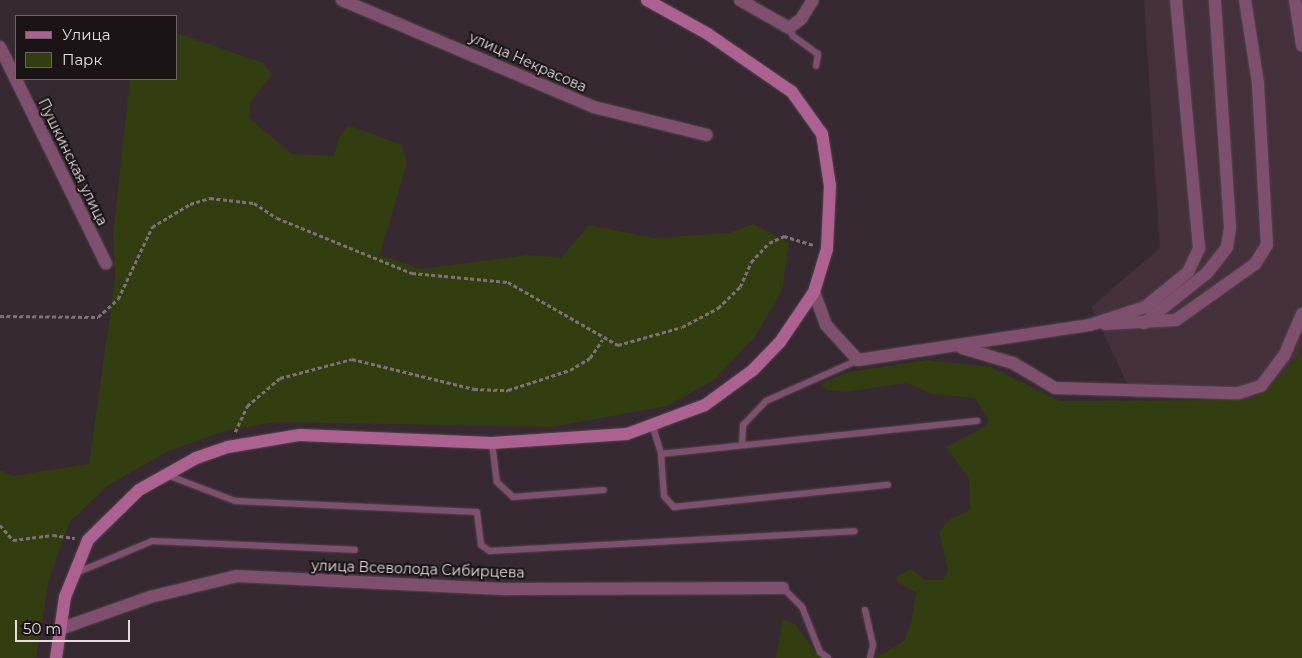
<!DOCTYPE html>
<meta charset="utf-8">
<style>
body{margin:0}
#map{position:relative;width:1302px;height:658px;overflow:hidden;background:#362931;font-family:Montserrat,sans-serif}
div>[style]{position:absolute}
.built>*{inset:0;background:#44313c}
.green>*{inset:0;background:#323e10}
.path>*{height:2.5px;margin-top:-1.25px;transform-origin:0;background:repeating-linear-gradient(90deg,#7d7278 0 4px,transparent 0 6.5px)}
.roads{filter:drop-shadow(0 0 1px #52464d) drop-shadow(0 0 1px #52464d)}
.lane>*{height:6px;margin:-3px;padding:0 3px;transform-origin:3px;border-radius:3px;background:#7f506d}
.street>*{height:12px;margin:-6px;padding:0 6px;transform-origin:6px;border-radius:6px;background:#7f506d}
.secondary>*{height:12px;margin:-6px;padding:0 6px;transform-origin:6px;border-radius:6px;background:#ac6191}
span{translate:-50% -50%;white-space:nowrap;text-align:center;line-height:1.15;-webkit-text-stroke:4px #1a1417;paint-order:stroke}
.street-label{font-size:14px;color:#e6dde2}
.legend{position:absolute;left:15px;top:15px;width:162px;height:65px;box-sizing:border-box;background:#1a1417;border:1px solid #6c6468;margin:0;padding:6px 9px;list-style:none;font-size:15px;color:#e6dde2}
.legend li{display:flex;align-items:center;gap:10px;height:25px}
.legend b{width:25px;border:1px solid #6c6468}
.scale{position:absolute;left:15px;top:620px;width:115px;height:22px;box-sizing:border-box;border:2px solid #e6dde2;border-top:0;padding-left:6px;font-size:15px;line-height:18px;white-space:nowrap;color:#e6dde2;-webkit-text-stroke:4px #1a1417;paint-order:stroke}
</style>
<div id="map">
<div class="built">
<div style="clip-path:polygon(1144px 0,1302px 0,1302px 340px,1297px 357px,1269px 388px,1250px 400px,1134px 398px,1091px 307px,1160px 248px)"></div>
</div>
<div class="green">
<div style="clip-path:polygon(176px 33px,263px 63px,272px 74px,251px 101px,249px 118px,292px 154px,334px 156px,339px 137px,348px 125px,402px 145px,407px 163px,380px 255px,421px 269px,528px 255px,561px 258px,589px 225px,654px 238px,729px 233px,753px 224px,789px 243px,782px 290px,755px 337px,714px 380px,667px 406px,552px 427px,278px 422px,228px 430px,168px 451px,107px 486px,69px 523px,49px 579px,36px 658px,0 658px,0 470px,13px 476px,89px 464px,115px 278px,113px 235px,130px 79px,176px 79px)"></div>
<div style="clip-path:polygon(1302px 340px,1302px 658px,875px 658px,904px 641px,911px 622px,916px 592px,897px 582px,896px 577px,911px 569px,925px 580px,943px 580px,948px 571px,939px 532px,950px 519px,970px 510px,969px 479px,946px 447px,986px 426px,988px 419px,975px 398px,932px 394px,907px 383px,845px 392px,826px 390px,821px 383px,849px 372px,927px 360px,990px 367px,1061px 401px,1250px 400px,1269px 388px,1297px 357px)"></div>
<div style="clip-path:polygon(783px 619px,795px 624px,820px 658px,776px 658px)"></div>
</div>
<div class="path">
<div style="left:0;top:316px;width:98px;rotate:0.6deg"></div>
<div style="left:98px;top:317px;width:27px;rotate:-42deg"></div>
<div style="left:118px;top:299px;width:80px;rotate:-64.7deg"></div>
<div style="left:152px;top:227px;width:44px;rotate:-31.2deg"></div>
<div style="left:190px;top:204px;width:21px;rotate:-17deg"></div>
<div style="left:210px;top:198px;width:44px;rotate:6.5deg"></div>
<div style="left:254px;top:203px;width:27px;rotate:33deg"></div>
<div style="left:277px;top:218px;width:146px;rotate:22.2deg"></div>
<div style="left:412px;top:273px;width:96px;rotate:5.4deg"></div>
<div style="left:508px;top:282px;width:127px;rotate:29.8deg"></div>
<div style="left:618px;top:345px;width:66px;rotate:-15.7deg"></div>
<div style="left:682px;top:327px;width:41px;rotate:-27.8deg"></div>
<div style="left:718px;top:308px;width:30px;rotate:-44deg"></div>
<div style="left:740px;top:287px;width:27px;rotate:-66deg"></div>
<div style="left:751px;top:262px;width:26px;rotate:-47deg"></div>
<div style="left:769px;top:243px;width:17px;rotate:-25deg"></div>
<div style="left:784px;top:236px;width:31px;rotate:17deg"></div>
<div style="left:235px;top:432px;width:29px;rotate:-65deg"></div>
<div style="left:247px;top:406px;width:43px;rotate:-40.3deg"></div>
<div style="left:280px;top:378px;width:74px;rotate:-14.8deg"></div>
<div style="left:352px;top:359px;width:126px;rotate:13.8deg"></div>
<div style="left:474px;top:389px;width:34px;rotate:2deg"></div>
<div style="left:508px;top:390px;width:65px;rotate:-17.9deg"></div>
<div style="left:570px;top:370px;width:23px;rotate:-31deg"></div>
<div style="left:590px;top:358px;width:22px;rotate:-56deg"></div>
<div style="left:0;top:525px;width:20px;rotate:49deg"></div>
<div style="left:13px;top:540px;width:40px;rotate:-7.1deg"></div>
<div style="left:53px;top:535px;width:22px;rotate:8deg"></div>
</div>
<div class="roads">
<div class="lane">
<div style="left:789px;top:28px;width:9px;rotate:63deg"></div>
<div style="left:793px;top:36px;width:31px;rotate:36deg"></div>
<div style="left:818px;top:54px;width:12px;rotate:99deg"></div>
<div style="left:653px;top:427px;width:28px;rotate:73deg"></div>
<div style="left:661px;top:454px;width:42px;rotate:85.9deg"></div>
<div style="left:664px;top:496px;width:15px;rotate:48deg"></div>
<div style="left:674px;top:507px;width:215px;rotate:-5.9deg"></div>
<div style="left:492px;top:443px;width:39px;rotate:83deg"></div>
<div style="left:497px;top:482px;width:22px;rotate:43deg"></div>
<div style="left:513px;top:497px;width:91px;rotate:-4.4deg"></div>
<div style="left:742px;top:445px;width:20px;rotate:-87deg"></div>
<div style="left:743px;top:425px;width:33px;rotate:-46deg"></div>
<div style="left:766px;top:401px;width:101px;rotate:-24deg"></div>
<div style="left:661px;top:454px;width:318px;rotate:-6deg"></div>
<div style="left:167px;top:475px;width:73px;rotate:20.9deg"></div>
<div style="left:235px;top:501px;width:242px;rotate:2.6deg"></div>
<div style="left:477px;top:512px;width:33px;rotate:83deg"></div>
<div style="left:481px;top:545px;width:11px;rotate:34deg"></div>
<div style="left:490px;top:551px;width:365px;rotate:-3.1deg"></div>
<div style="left:76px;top:573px;width:82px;rotate:-22.8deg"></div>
<div style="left:152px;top:541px;width:203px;rotate:2.5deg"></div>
<div style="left:783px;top:588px;width:27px;rotate:45deg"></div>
<div style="left:802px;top:607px;width:48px;rotate:68.2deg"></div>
<div style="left:820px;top:652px;width:10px;rotate:37deg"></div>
<div style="left:865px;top:610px;width:36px;rotate:77deg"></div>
<div style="left:873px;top:645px;width:13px;rotate:103deg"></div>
</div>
<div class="street">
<div style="left:342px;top:0;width:274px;rotate:23deg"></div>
<div style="left:594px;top:107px;width:116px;rotate:13.9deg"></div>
<div style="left:740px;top:0;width:56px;rotate:29.7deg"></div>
<div style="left:789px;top:28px;width:15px;rotate:-37deg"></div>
<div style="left:801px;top:19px;width:22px;rotate:-58deg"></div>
<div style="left:1295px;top:0;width:46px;rotate:81.2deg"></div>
<div style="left:0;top:47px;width:241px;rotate:63.9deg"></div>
<div style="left:814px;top:292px;width:35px;rotate:70deg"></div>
<div style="left:826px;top:325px;width:47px;rotate:47.6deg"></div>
<div style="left:858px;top:360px;width:235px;rotate:-8.6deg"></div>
<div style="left:1090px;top:325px;width:58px;rotate:-18.1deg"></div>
<div style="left:1145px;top:307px;width:55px;rotate:-39.1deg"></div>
<div style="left:1188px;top:272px;width:26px;rotate:-65deg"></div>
<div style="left:1199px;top:248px;width:249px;rotate:-95.3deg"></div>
<div style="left:1144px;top:323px;width:80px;rotate:-38.4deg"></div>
<div style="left:1207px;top:273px;width:33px;rotate:-52deg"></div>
<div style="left:1227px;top:247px;width:20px;rotate:-81deg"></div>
<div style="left:1230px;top:227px;width:227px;rotate:-93.8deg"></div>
<div style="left:1105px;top:324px;width:71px;rotate:-3.2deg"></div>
<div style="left:1176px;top:320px;width:97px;rotate:-35.3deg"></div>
<div style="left:1255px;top:264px;width:22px;rotate:-58deg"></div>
<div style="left:1267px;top:245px;width:162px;rotate:-93.2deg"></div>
<div style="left:1258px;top:83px;width:84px;rotate:-98.9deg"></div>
<div style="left:962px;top:348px;width:53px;rotate:16.4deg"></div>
<div style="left:1013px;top:363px;width:49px;rotate:30.8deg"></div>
<div style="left:1055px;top:388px;width:184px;rotate:1.6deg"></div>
<div style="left:1239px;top:393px;width:23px;rotate:-18deg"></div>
<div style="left:1261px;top:386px;width:38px;rotate:-53deg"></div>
<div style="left:1284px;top:356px;width:46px;rotate:-66.8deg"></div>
<div style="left:60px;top:629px;width:96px;rotate:-19.6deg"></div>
<div style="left:150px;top:597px;width:89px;rotate:-13.6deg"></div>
<div style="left:237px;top:576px;width:270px;rotate:2.8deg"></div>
<div style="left:507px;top:589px;width:276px;rotate:-0.2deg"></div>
</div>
<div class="secondary">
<div style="left:56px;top:658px;width:62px;rotate:-81.6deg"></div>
<div style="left:65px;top:597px;width:61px;rotate:-68deg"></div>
<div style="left:88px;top:540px;width:71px;rotate:-44.4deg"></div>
<div style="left:139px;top:490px;width:65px;rotate:-29.3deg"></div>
<div style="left:196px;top:458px;width:34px;rotate:-19deg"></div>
<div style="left:228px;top:447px;width:73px;rotate:-9.5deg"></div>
<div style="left:300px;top:435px;width:192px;rotate:2.4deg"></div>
<div style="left:492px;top:443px;width:135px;rotate:-3.8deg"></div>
<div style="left:627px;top:434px;width:83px;rotate:-20.4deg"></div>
<div style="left:705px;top:405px;width:59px;rotate:-36.1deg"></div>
<div style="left:753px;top:370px;width:39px;rotate:-46deg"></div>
<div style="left:780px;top:342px;width:60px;rotate:-55.8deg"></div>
<div style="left:814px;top:292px;width:45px;rotate:-73.2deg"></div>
<div style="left:827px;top:249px;width:63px;rotate:-87.3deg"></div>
<div style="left:830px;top:186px;width:53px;rotate:-98.7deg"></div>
<div style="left:822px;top:134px;width:52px;rotate:-125.5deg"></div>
<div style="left:792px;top:92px;width:102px;rotate:-145.4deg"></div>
<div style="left:708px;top:34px;width:70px;rotate:-150.9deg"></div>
</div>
</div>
<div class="street-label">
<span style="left:528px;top:62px;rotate:24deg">улица Некрасова</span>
<span style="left:73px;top:162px;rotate:64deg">Пушкинская улица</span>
<span style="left:418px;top:569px;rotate:2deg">улица Всеволода Сибирцева</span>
</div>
<ul class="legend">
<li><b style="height:6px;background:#ac6191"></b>Улица</li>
<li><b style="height:14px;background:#323e10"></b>Парк</li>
</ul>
<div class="scale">50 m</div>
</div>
